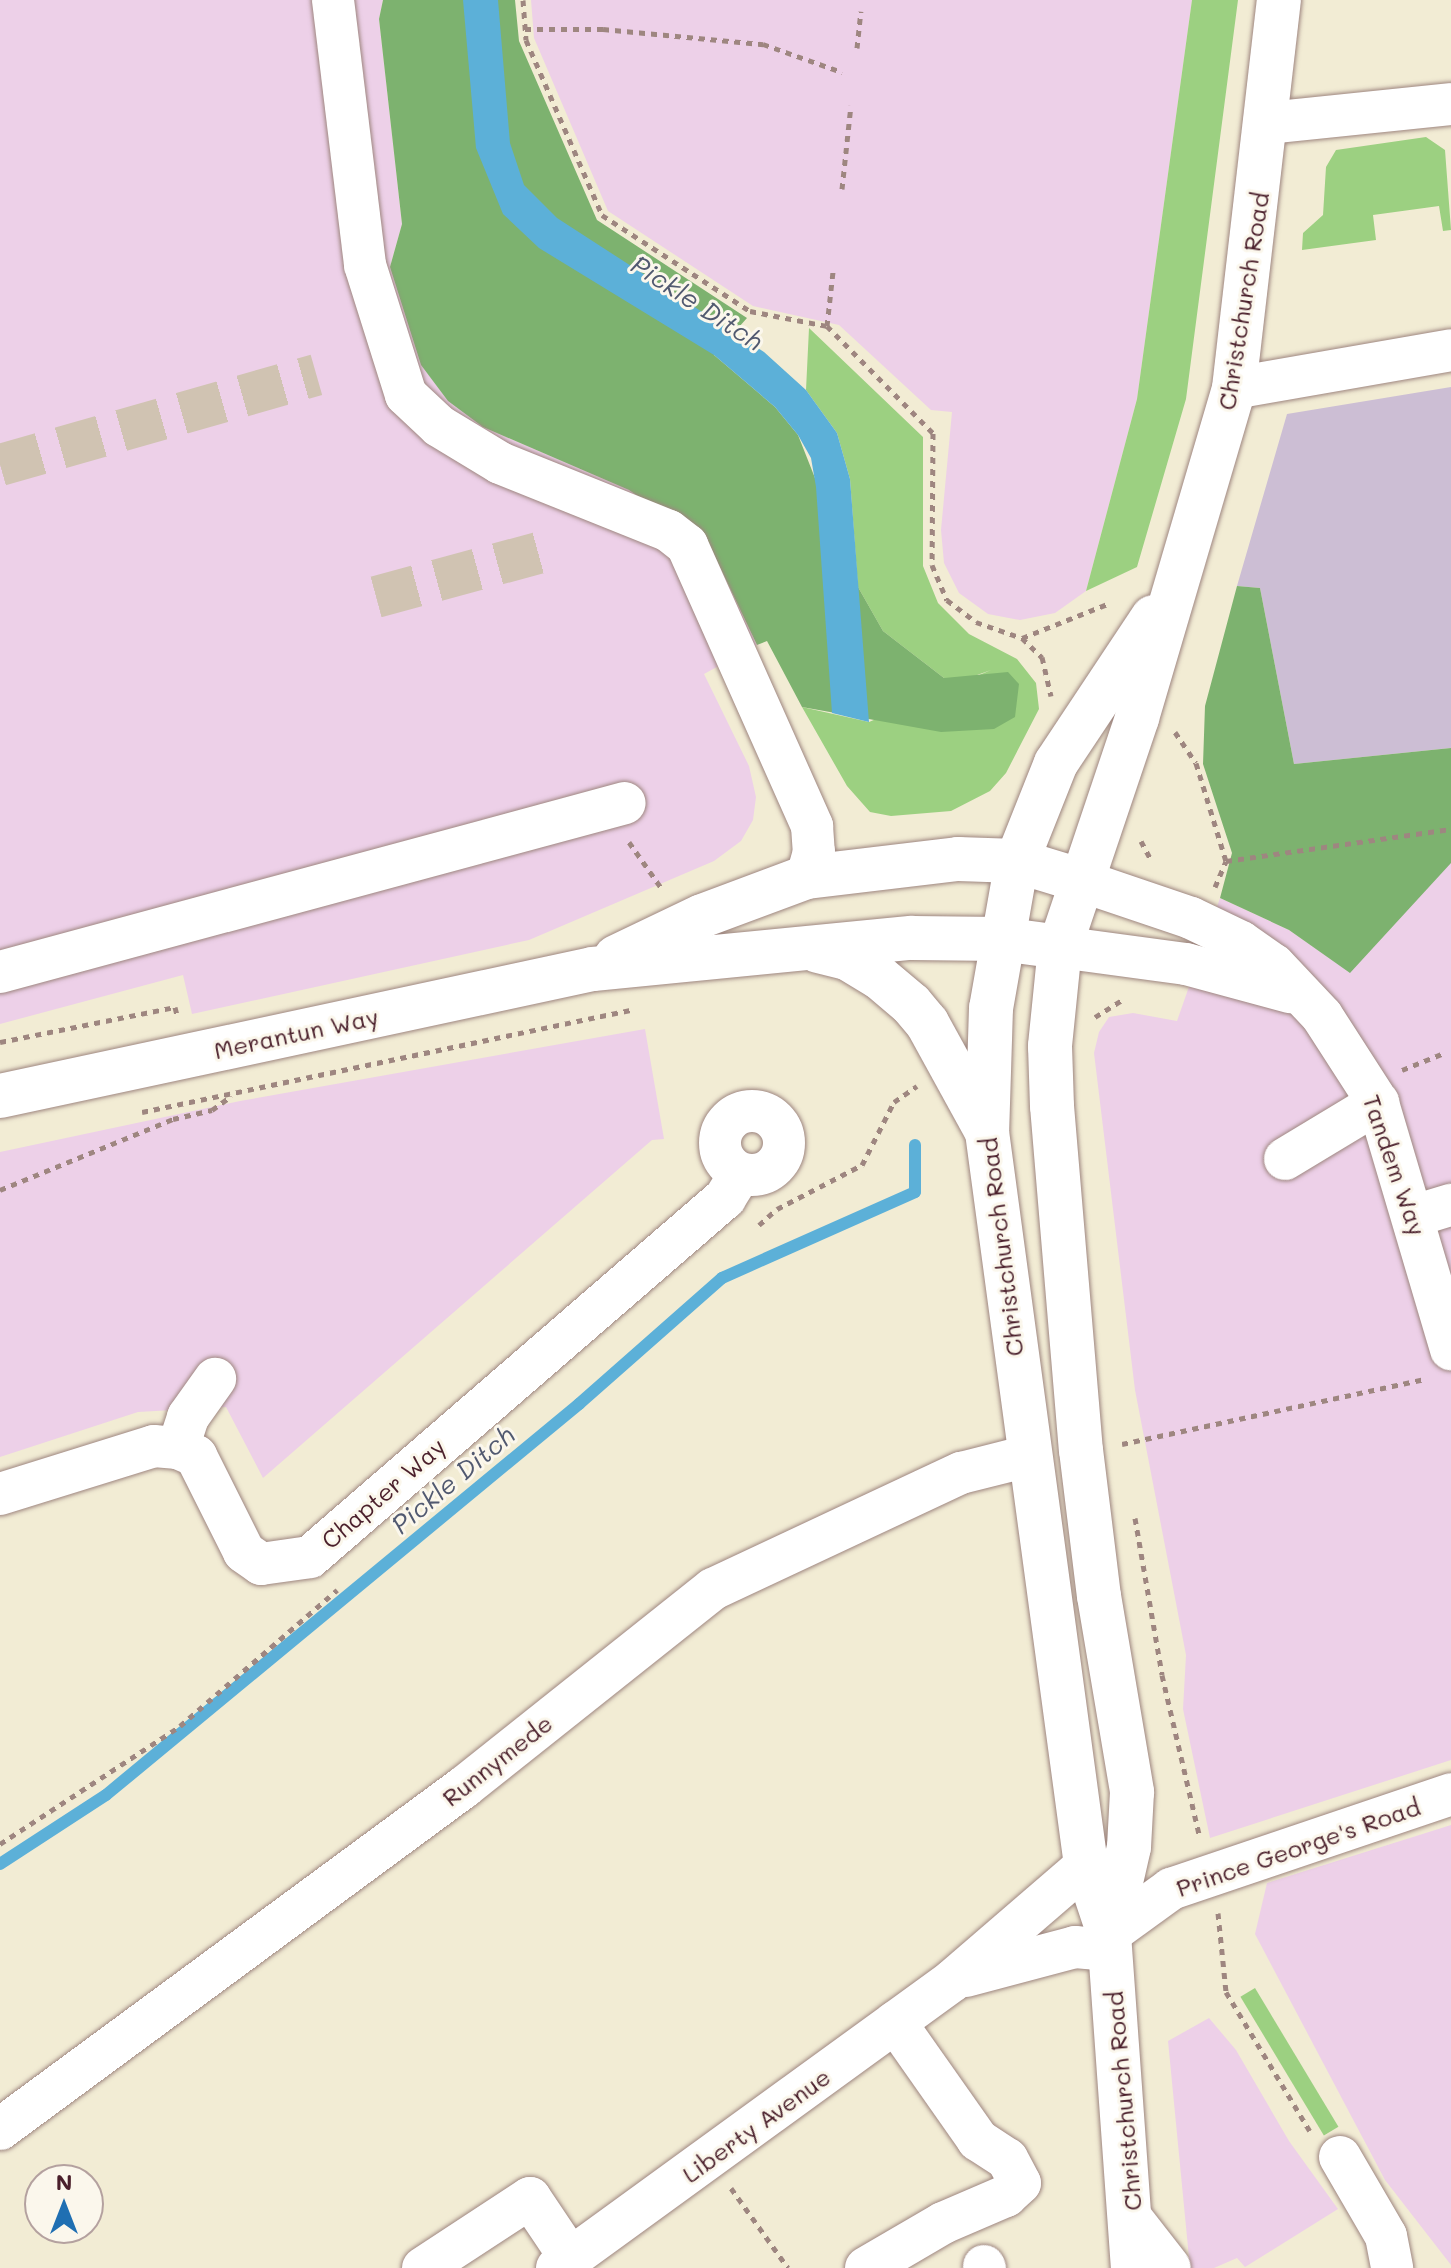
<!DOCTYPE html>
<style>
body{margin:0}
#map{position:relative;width:1451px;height:2268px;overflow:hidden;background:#f2ecd4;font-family:Mali,sans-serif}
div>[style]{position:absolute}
.built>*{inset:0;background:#edd0e8}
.industrial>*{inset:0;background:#ccbed4}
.green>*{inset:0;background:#9cd081;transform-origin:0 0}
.forest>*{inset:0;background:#7db26f}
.water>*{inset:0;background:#5cb0d8}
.stream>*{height:12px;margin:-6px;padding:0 6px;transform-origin:6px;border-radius:6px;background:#5cb0d8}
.minor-tunnel>*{height:42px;margin-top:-21px;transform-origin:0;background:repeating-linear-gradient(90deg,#d0c3b2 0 42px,transparent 0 63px)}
.path>*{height:5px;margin-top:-2.5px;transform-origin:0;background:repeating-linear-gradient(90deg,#9e8680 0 6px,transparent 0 12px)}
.roads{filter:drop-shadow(0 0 2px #9e8680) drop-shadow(0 0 2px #9e8680)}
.minor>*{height:42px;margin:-21px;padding:0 21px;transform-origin:21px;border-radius:21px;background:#fff}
.minor>.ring{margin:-21px;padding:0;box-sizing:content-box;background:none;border:42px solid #fff;border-radius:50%}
.major>*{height:44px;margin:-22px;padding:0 22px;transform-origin:22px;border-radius:22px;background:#fff}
.highway>*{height:44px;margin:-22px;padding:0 22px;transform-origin:22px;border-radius:22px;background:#fff}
span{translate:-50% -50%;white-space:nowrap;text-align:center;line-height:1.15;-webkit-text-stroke:6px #fbf7ec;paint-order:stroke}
.street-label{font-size:24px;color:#4a1f2b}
.water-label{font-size:26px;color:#515970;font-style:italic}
.north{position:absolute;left:24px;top:2164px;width:80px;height:80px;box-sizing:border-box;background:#fbf7ec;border:2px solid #b4a19f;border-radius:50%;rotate:0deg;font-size:22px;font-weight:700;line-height:32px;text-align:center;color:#4a1f2b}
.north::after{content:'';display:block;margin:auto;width:28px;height:36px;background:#1f6fb2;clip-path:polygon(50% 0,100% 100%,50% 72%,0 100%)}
</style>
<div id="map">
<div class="built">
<div style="clip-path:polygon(0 0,383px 0,379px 19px,402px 224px,390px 267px,483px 427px,630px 490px,710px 546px,757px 645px,704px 674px,749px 766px,756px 797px,753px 820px,741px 841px,714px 861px,529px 940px,192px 1014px,183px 975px,0 1024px)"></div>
<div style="clip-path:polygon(531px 0,1192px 0,1137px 399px,1086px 591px,1055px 613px,1020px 620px,988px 614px,959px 593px,944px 563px,941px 530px,952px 412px,931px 410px,839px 325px,753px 306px,608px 211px,534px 38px)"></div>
<div style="clip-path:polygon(1451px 862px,1451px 1760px,1210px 1838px,1183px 1709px,1186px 1655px,1135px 1390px,1094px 1053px,1099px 1032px,1109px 1017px,1133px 1013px,1177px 1021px,1220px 898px,1289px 930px,1350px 972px)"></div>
<div style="clip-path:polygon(645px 1029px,664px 1139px,652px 1140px,263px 1478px,226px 1407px,138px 1412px,0 1457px,0 1152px,240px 1101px)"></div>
<div style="clip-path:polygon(1451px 1825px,1451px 2265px,1385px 2180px,1255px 1934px,1267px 1883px)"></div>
<div style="clip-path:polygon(1209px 2018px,1236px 2050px,1289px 2141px,1338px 2209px,1245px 2267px,1237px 2258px,1214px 2268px,1190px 2268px,1168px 2041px)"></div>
</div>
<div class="industrial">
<div style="clip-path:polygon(1451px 387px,1451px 748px,1294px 764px,1260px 588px,1237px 586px,1287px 414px)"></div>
</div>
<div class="green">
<div style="clip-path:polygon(1192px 0,1238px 0,1186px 399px,1137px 567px,1086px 591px,1137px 399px)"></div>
<div style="clip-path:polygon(1426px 137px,1445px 150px,1451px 230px,1443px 231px,1439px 206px,1373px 215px,1376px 240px,1302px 250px,1303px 233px,1323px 215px,1326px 167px,1336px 150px)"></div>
<div style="clip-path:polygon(809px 328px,923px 437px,923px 566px,938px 603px,969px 634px,1017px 659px,1036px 683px,1039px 709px,1006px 773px,990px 791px,951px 811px,891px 816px,870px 812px,847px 786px,802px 707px,869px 722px,991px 670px,966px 679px,944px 678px,883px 631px,858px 587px,850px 479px,837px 433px,806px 390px)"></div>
<div style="left:1255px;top:1988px;width:162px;height:17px;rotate:59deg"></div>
</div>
<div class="forest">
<div style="clip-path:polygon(383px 0,515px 0,519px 41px,597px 220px,747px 318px,714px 355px,775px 407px,798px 435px,858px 587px,883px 631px,944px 678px,1008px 672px,1019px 684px,1015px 717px,994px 729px,941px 732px,802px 707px,767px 641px,757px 645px,710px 546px,629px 490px,483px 427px,448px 401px,421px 365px,390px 267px,402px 224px,379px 19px)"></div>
<div style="clip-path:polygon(1237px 586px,1260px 588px,1294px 764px,1451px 748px,1451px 863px,1350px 973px,1289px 930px,1220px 898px,1232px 853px,1203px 764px,1205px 706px)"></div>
</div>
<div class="water">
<div style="clip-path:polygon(463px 0,498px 0,510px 143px,524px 185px,557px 218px,764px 352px,806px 390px,837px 433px,850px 479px,869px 722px,832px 713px,816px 487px,811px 458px,798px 435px,775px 407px,714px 355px,539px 248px,503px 214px,476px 148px)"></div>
</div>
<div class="stream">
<div style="left:0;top:1864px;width:126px;rotate:-33.1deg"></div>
<div style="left:106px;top:1795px;width:614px;rotate:-39.58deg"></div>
<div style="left:579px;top:1404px;width:191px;rotate:-41.4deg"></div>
<div style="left:722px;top:1278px;width:211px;rotate:-24deg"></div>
<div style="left:915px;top:1192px;width:47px;rotate:-90deg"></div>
</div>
<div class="minor-tunnel">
<div style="left:0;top:465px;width:329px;rotate:-15.9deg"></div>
<div style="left:376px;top:597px;width:187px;rotate:-15.2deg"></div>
</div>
<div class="path">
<div style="left:523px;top:0;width:40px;rotate:85.7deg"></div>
<div style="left:526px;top:40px;width:191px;rotate:66.5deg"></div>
<div style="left:602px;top:215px;width:176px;rotate:33deg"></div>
<div style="left:750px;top:311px;width:78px;rotate:11deg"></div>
<div style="left:827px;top:326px;width:151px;rotate:45.3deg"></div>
<div style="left:933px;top:433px;width:132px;rotate:90.4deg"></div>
<div style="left:932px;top:565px;width:38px;rotate:67deg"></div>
<div style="left:947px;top:600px;width:36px;rotate:37deg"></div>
<div style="left:976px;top:622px;width:49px;rotate:19.2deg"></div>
<div style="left:1022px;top:638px;width:28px;rotate:44deg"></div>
<div style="left:1042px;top:657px;width:40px;rotate:77deg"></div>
<div style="left:525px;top:29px;width:78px"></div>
<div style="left:603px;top:29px;width:161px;rotate:5.4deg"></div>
<div style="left:763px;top:44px;width:84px;rotate:19.5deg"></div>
<div style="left:857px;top:48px;width:37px;rotate:-84deg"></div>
<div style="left:842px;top:189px;width:84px;rotate:-83.9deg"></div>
<div style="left:827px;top:326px;width:54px;rotate:-83.7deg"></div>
<div style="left:1022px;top:638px;width:95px;rotate:-21.7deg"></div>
<div style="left:1175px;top:732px;width:37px;rotate:56deg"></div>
<div style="left:1196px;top:763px;width:102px;rotate:73deg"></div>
<div style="left:1226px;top:861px;width:227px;rotate:-8.1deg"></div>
<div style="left:1141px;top:841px;width:21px;rotate:62deg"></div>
<div style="left:629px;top:842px;width:57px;rotate:54.9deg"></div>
<div style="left:1215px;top:887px;width:28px;rotate:-67deg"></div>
<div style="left:1095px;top:1017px;width:34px;rotate:-32deg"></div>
<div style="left:0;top:1042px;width:178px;rotate:-11.3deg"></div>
<div style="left:175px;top:1007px;width:8px;rotate:76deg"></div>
<div style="left:1402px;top:1070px;width:45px;rotate:-22deg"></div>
<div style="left:142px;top:1112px;width:499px;rotate:-11.8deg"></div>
<div style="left:0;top:1190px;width:187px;rotate:-22.3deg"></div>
<div style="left:173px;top:1119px;width:40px;rotate:-13deg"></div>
<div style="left:212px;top:1110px;width:24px;rotate:-36deg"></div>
<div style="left:759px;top:1225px;width:24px;rotate:-42deg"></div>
<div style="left:777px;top:1209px;width:96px;rotate:-27.4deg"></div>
<div style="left:862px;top:1165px;width:71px;rotate:-63.1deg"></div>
<div style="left:894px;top:1102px;width:28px;rotate:-35deg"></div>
<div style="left:1122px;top:1444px;width:311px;rotate:-12.1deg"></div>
<div style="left:1135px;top:1518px;width:159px;rotate:80.2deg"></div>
<div style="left:1162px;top:1675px;width:167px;rotate:76.9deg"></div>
<div style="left:0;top:1844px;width:215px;rotate:-33.2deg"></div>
<div style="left:180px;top:1726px;width:208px;rotate:-40.9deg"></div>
<div style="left:1218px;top:1913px;width:79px;rotate:84.2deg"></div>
<div style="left:1226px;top:1992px;width:162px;rotate:58.9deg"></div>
<div style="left:731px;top:2188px;width:98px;rotate:54.5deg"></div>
</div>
<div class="roads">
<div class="minor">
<div style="left:333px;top:0;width:267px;rotate:83.1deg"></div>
<div style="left:365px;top:265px;width:136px;rotate:72.5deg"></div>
<div style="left:406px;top:395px;width:45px;rotate:43.2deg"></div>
<div style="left:439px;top:426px;width:71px;rotate:31.2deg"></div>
<div style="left:500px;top:463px;width:182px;rotate:21.9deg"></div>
<div style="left:669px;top:531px;width:23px;rotate:38deg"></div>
<div style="left:687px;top:545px;width:308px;rotate:66deg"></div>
<div style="left:812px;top:826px;width:26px;rotate:86deg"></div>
<div style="left:814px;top:852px;width:26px;rotate:106deg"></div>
<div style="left:1268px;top:123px;width:184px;rotate:-5.9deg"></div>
<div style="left:1234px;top:388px;width:220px;rotate:-9.9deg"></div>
<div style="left:1079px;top:880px;width:118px;rotate:18.7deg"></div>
<div style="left:1191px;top:918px;width:55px;rotate:25.6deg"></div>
<div style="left:1241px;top:942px;width:40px;rotate:34.9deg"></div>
<div style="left:1274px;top:965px;width:70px;rotate:46.7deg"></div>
<div style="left:1322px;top:1016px;width:103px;rotate:57.2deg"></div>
<div style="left:1378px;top:1103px;width:257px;rotate:73.5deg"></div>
<div style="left:1060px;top:947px;width:127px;rotate:7.7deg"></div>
<div style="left:1186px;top:964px;width:108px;rotate:15.1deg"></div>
<div style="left:0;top:972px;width:647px;rotate:-15.13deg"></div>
<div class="ring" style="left:720px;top:1111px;width:22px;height:22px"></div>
<div style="left:1285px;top:1159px;width:109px;rotate:-31.1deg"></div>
<div style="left:1414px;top:1216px;width:39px;rotate:-17deg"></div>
<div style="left:178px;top:1448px;width:33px;rotate:-72deg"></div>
<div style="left:188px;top:1417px;width:47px;rotate:-54.6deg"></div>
<div style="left:0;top:1494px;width:161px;rotate:-17.3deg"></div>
<div style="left:154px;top:1446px;width:24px;rotate:5deg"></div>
<div style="left:178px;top:1448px;width:20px;rotate:24deg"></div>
<div style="left:196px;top:1456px;width:107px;rotate:63.4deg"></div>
<div style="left:244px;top:1552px;width:21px;rotate:35deg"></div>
<div style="left:261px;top:1564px;width:49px;rotate:-8.1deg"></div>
<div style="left:310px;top:1557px;width:549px;rotate:-40.86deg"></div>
<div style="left:725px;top:1198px;width:28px;rotate:-58deg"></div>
<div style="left:1109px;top:1934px;width:77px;rotate:-36deg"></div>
<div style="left:1171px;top:1889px;width:296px;rotate:-18.7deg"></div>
<div style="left:966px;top:1976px;width:113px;rotate:-14.9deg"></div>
<div style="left:1075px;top:1947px;width:35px;rotate:5deg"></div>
<div style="left:0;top:2129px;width:576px;rotate:-36.39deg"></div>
<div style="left:464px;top:1787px;width:318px;rotate:-38.5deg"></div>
<div style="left:713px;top:1589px;width:274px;rotate:-25.1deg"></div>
<div style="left:961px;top:1473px;width:69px;rotate:-14.2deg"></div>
<div style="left:1340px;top:2157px;width:91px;rotate:59.8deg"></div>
<div style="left:1386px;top:2236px;width:33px;rotate:79deg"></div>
<div style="left:984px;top:2266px;width:2px;rotate:63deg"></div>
<div style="left:423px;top:2268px;width:128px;rotate:-33.2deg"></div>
<div style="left:530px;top:2198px;width:73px;rotate:56.1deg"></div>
<div style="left:557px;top:2268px;width:490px;rotate:-36deg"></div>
<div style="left:953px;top:1980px;width:176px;rotate:-40.8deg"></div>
<div style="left:866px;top:2268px;width:89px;rotate:-30.3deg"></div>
<div style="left:943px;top:2223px;width:69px;rotate:-23.2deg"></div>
<div style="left:1006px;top:2196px;width:19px;rotate:-43deg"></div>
<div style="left:1020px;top:2183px;width:27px;rotate:-118deg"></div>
<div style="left:1007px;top:2159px;width:35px;rotate:-147deg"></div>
<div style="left:978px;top:2140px;width:144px;rotate:-125.1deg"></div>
</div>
<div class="major">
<div style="left:1017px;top:861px;width:149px;rotate:100deg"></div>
<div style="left:991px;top:1008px;width:124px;rotate:91.8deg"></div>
<div style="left:987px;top:1132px;width:740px;rotate:82.31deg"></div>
<div style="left:1086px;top:1865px;width:73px;rotate:71.6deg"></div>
<div style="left:1060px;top:947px;width:100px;rotate:95.8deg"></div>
<div style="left:1050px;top:1046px;width:60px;rotate:88.1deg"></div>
<div style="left:1052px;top:1106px;width:345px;rotate:85.2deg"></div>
<div style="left:1081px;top:1450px;width:147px;rotate:83deg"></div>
<div style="left:1099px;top:1596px;width:199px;rotate:80.4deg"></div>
<div style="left:1132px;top:1792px;width:55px;rotate:93.1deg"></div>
<div style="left:1129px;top:1847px;width:89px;rotate:102.9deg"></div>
<div style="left:1109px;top:1934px;width:335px;rotate:85.9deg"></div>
<div style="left:1133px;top:2222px;width:58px;rotate:52deg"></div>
</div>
<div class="highway">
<div style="left:1017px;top:861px;width:105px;rotate:-68.3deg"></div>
<div style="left:1056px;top:763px;width:175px;rotate:-56.4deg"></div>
<div style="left:818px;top:951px;width:30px;rotate:14deg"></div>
<div style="left:847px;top:958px;width:37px;rotate:31deg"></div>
<div style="left:879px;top:977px;width:42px;rotate:40.2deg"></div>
<div style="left:911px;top:1004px;width:25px;rotate:50deg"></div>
<div style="left:927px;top:1023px;width:124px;rotate:61.2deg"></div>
<div style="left:616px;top:957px;width:95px;rotate:-25.5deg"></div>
<div style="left:702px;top:916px;width:112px;rotate:-20.4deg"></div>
<div style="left:807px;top:877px;width:152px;rotate:-6.8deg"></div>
<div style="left:958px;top:859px;width:59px;rotate:1.9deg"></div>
<div style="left:1017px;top:861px;width:65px;rotate:17deg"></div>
<div style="left:0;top:1096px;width:606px;rotate:-12.09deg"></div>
<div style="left:593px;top:969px;width:321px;rotate:-5.6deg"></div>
<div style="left:912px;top:938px;width:89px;rotate:0.6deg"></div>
<div style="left:1001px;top:939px;width:60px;rotate:7.7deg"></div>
<div style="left:1060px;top:947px;width:242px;rotate:-71.4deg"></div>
<div style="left:1137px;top:718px;width:344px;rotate:-73.6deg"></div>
<div style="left:1234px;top:388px;width:391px;rotate:-83.4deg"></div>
</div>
</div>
<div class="street-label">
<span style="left:1243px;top:301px;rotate:-81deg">Christchurch Road</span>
<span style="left:296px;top:1033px;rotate:-12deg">Merantun Way</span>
<span style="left:1395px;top:1165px;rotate:71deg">Tandem Way</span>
<span style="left:1001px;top:1247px;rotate:-97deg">Christchurch Road</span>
<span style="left:383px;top:1493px;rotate:-41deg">Chapter Way</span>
<span style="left:497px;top:1760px;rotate:-38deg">Runnymede</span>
<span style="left:1298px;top:1847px;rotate:-19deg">Prince George's Road</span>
<span style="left:1123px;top:2101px;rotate:-95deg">Christchurch Road</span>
<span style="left:756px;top:2125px;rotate:-36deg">Liberty Avenue</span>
</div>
<div class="water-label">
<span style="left:697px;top:303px;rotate:33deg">Pickle Ditch</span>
<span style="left:453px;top:1480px;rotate:-40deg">Pickle Ditch</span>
</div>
<div class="north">N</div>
</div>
